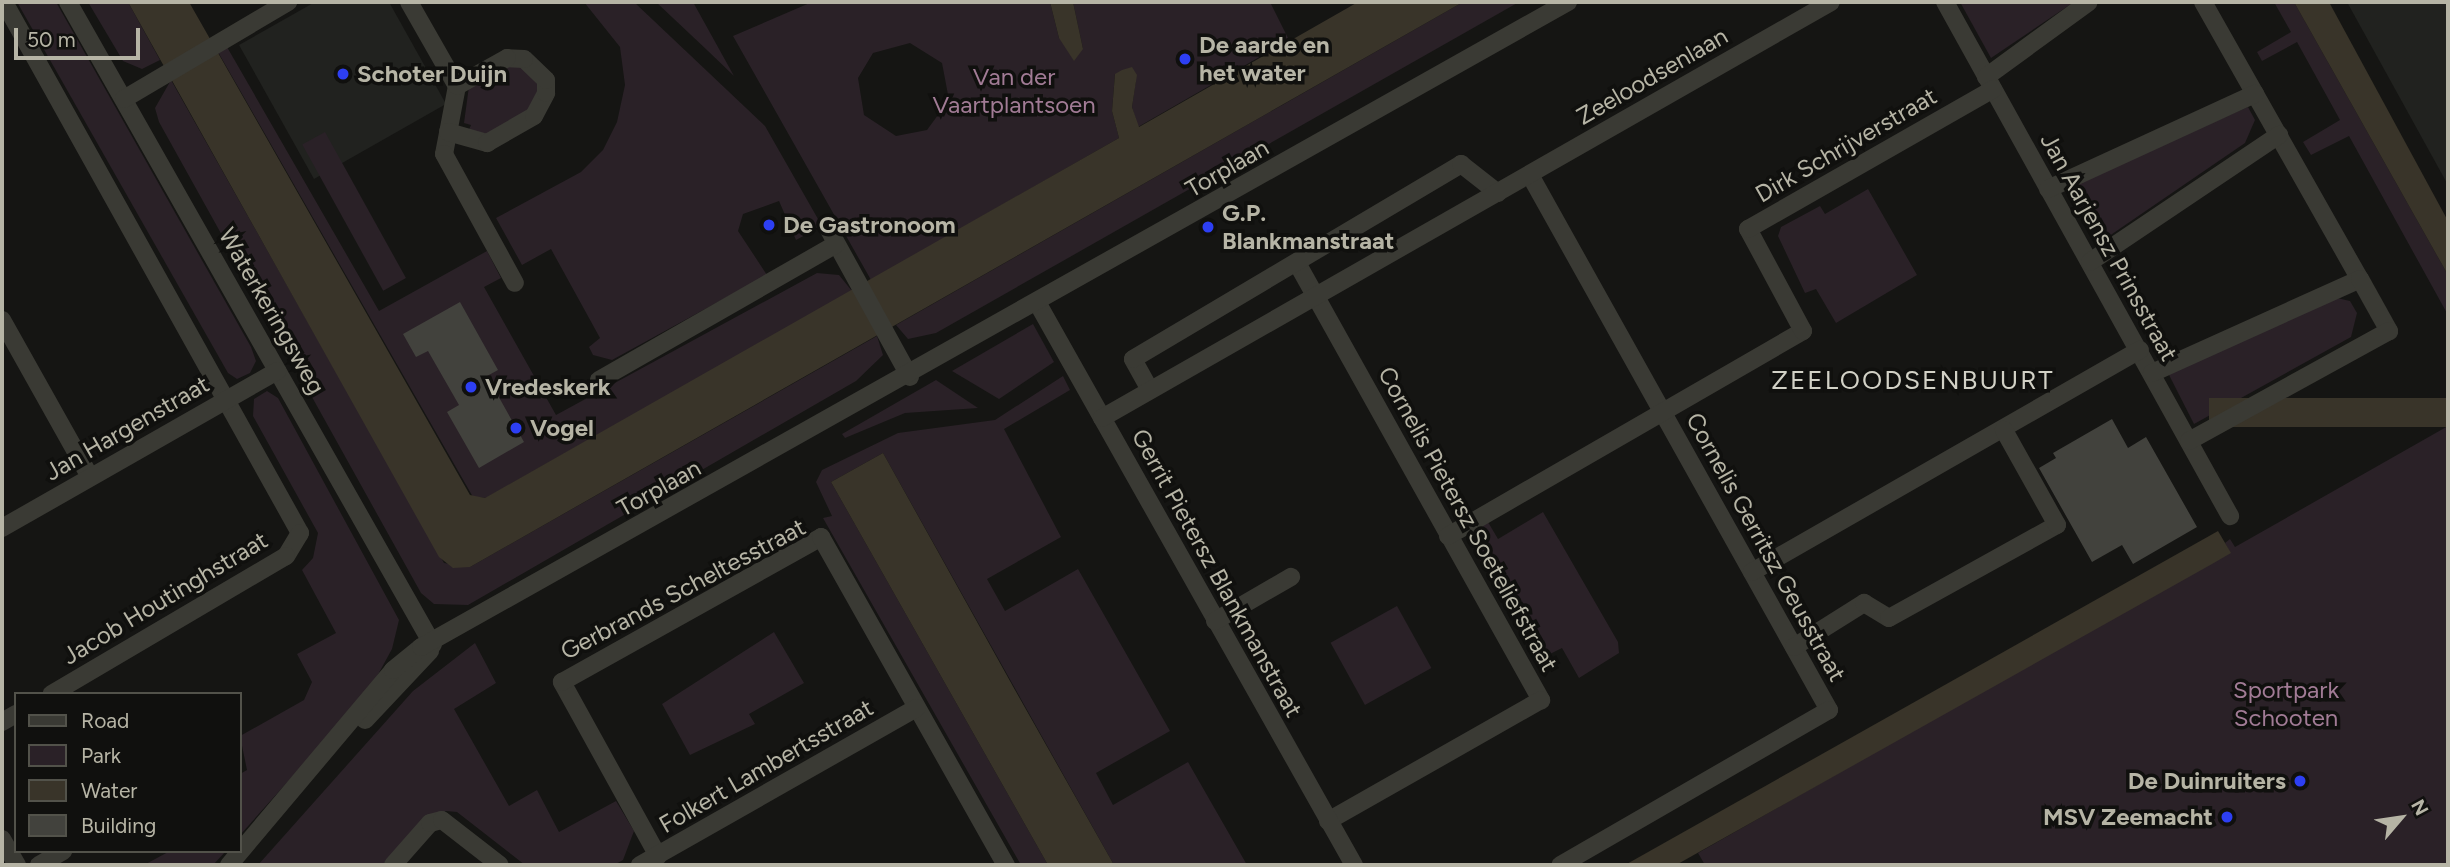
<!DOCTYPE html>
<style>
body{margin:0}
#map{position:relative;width:2450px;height:867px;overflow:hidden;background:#151513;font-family:Figtree,sans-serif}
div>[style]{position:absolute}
.built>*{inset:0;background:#21221f}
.green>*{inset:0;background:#2a2127;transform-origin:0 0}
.water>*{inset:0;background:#393429;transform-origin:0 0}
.building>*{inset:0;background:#42423d}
.minor>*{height:18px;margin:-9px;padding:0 9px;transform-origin:9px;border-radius:9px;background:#3a3a34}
.dots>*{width:19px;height:19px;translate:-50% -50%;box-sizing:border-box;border:4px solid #10100e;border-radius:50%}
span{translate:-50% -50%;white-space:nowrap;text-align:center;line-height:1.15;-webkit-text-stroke:7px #10100e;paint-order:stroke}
.poi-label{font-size:24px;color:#b6b4a5;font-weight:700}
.left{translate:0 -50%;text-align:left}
.right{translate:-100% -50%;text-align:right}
.street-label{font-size:24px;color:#b6b4a5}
.park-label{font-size:24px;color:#a17b95}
.neighbourhood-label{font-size:26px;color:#d2d1c6;letter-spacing:2px}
.frame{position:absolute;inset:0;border:4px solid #b6b4a5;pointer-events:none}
.legend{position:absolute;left:14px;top:692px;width:228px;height:161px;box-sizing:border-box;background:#10100e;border:2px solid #52524a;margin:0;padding:9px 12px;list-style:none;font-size:21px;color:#b6b4a5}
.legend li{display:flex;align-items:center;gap:14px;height:35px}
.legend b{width:35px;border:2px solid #52524a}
.north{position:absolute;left:2366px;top:783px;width:70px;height:70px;-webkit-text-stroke:5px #10100e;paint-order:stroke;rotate:61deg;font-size:19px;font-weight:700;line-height:28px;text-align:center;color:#b6b4a5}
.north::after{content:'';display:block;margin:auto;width:24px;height:32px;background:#b6b4a5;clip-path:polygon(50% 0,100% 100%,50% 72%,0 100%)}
.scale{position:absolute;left:14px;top:28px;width:126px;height:32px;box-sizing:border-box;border:4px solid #b6b4a5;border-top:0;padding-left:9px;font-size:21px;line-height:24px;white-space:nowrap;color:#b6b4a5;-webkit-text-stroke:5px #10100e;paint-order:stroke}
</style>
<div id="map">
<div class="built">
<div style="clip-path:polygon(315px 2px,389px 2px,446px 104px,314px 179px,239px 45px)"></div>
<div style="clip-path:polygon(2347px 2px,2448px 2px,2448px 185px)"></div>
</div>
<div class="green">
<div style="clip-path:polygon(17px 2px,56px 2px,251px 347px,256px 361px,250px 373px,237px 379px,228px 373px)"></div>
<div style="clip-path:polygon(88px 2px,128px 2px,160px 60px,142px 69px,123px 61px)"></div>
<div style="clip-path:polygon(584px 2px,634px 2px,765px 126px,822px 226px,796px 240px,779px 201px,743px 214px,738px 231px,767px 275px,612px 360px,593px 355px,589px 347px,600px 338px,551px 249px,522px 265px,496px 218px,581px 172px,603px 150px,617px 122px,625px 85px,620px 47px)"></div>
<div style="clip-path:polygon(656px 2px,693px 2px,734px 76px,708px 51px)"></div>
<div style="clip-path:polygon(evenodd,812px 2px,1050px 2px,1059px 38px,1083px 49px,1073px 2px,1270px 2px,1289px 40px,1138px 127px,1132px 107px,1136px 80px,1115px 74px,1112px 111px,1119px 138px,871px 280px,733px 36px,812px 2px,910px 43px,942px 63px,949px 100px,927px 130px,896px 136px,864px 115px,858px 78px,873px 53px,910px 43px)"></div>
<div style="clip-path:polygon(1463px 2px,1519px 2px,936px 333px,908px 339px,896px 325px)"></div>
<div style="clip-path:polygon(1960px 2px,2074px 2px,1991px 58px)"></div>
<div style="clip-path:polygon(2274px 2px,2294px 2px,2448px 275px,2448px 315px,2349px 136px,2311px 155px,2303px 142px,2340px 120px,2297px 42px,2262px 61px,2257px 52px,2291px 32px)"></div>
<div style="clip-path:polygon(227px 47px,379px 311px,487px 251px,501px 278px,484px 287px,556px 415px,817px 273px,839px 275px,852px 291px,486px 498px,473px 497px,218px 52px)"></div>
<div style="clip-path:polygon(505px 66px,526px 67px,538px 80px,540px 92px,530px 111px,484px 137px,468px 132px,471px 125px,464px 123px,469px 86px)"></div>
<div style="clip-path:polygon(171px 80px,444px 563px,470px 567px,877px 336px,883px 355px,856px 381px,468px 605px,434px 604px,421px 593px,159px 122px,155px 108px)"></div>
<div style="clip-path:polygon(2248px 107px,2255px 120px,2245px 143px,2096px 245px,2063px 188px)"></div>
<div style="left:325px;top:132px;width:167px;height:26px;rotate:61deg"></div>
<div style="clip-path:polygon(1868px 189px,1917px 275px,1836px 323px,1816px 289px,1805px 293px,1778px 236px,1781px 227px,1820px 206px,1825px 214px)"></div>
<div style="clip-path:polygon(2337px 298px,2350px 301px,2357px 313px,2351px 337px,2194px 424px,2167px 371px)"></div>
<div style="clip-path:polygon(1033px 324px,1054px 362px,999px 399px,952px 371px)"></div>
<div style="clip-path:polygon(1063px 376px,1070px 390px,1004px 429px,1061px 537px,987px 579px,1005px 611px,1078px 569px,1170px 731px,1096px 773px,1113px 805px,1188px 762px,1247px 865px,1114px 865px,883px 453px,831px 482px,1048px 865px,1021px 865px,823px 518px,832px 516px,816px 482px,822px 470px,898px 433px,995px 420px)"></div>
<div style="clip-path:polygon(936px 380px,978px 408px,905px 413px,845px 438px,842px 434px)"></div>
<div style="clip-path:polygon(267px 391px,278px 398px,399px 620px,392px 649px,369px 691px,240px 835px,240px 774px,247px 770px,240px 736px,304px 700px,312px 682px,297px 654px,336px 633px,302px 570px,313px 558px,318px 533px,253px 416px,254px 399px)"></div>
<div style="clip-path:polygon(2448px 426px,2448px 865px,1705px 865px,1698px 853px,2229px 551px,2225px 543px,2230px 539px,2235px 547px)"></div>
<div style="clip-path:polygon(1543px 512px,1618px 642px,1619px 653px,1579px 678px,1562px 648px,1536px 661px,1466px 535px,1488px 522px,1498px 539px)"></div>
<div style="left:1397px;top:606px;width:71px;height:76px;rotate:61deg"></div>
<div style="clip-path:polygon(774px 632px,804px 683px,749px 714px,755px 724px,690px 755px,662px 704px)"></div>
<div style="clip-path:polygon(475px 643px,496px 683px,454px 709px,509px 806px,537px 790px,559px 832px,616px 801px,634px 831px,623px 860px,614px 865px,525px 865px,457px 812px,446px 811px,424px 818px,382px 865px,258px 865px,413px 691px)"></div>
<div style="clip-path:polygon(170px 851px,226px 851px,213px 865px,144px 865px)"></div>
</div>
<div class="water">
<div style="clip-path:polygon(128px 2px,189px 2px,470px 495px,485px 498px,1119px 138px,1112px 111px,1115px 74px,1122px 70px,1132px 67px,1137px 75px,1132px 107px,1139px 127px,1358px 2px,1463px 2px,470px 567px,453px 568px,439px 557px)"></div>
<div style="clip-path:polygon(1050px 2px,1073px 2px,1083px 49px,1074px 61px,1059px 38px)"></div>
<div style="clip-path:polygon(2294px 2px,2329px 2px,2448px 221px,2448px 275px)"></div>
<div style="left:2448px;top:398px;width:29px;height:239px;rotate:90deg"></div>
<div style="clip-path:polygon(883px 453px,1015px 690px,1114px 865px,1048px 865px,831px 482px)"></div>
<div style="clip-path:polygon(2218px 531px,2231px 553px,2212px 564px,1676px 865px,1625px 865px)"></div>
</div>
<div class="building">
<div style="clip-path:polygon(460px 302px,498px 370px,487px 376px,524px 442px,479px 468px,447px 412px,459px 405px,428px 351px,416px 357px,403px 334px)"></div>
<div style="clip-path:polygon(2112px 419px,2128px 448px,2146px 437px,2197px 527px,2133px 564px,2122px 545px,2092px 562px,2039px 468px,2056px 458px,2053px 453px)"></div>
</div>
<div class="minor">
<div style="left:4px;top:2px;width:608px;rotate:60.86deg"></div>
<div style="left:300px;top:533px;width:27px;rotate:121deg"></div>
<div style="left:286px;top:556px;width:272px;rotate:149.5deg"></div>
<div style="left:68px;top:2px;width:739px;rotate:60.42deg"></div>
<div style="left:409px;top:2px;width:97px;rotate:60.3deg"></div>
<div style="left:457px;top:86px;width:69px;rotate:100.8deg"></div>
<div style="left:444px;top:154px;width:147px;rotate:61.2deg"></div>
<div style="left:1945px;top:2px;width:588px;rotate:60.99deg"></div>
<div style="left:2203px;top:2px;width:318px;rotate:60.5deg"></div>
<div style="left:1986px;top:77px;width:127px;rotate:-36.1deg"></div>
<div style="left:124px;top:99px;width:191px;rotate:-30.6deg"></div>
<div style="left:448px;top:132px;width:41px;rotate:15.8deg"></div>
<div style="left:487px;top:143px;width:54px;rotate:-29.9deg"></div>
<div style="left:534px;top:116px;width:26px;rotate:-62deg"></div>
<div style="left:546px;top:93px;width:13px;rotate:-90deg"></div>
<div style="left:546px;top:80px;width:30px;rotate:-136deg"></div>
<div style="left:524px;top:59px;width:17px;rotate:-177deg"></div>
<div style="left:507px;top:58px;width:57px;rotate:150.8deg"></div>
<div style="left:1530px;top:175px;width:613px;rotate:60.8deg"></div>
<div style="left:1829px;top:710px;width:310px;rotate:150deg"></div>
<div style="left:2048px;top:189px;width:228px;rotate:-24.7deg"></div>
<div style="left:828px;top:228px;width:170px;rotate:61.2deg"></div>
<div style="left:2090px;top:262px;width:228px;rotate:-33.9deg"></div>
<div style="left:1297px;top:263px;width:501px;rotate:60.82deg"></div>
<div style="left:1541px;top:700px;width:245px;rotate:150.4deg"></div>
<div style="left:1038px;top:304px;width:644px;rotate:60.61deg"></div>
<div style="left:2px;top:320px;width:180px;rotate:60.7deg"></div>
<div style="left:2152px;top:373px;width:228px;rotate:-24.3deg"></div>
<div style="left:2360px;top:279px;width:60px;rotate:60.9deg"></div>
<div style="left:2389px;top:331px;width:228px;rotate:151.2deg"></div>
<div style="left:599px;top:380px;width:273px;rotate:-29.8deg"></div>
<div style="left:1150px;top:390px;width:35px;rotate:-119deg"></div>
<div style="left:1133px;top:359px;width:382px;rotate:-30.7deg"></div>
<div style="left:1461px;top:164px;width:47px;rotate:38.1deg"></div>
<div style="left:1102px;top:418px;width:839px;rotate:-29.71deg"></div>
<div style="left:2px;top:528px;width:317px;rotate:-29.7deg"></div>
<div style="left:1448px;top:536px;width:410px;rotate:-30deg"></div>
<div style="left:1803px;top:331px;width:116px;rotate:-118.3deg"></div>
<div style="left:1748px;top:229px;width:282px;rotate:-29.7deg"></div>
<div style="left:1752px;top:572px;width:447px;rotate:-29.8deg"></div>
<div style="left:1215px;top:621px;width:88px;rotate:-30.1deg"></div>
<div style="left:1794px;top:647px;width:83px;rotate:-32.2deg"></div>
<div style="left:1864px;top:603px;width:29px;rotate:31deg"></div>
<div style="left:1889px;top:618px;width:192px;rotate:-29deg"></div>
<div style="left:2057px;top:525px;width:109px;rotate:-119.2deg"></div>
<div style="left:365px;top:720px;width:95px;rotate:-46.7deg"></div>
<div style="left:2px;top:722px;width:16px;rotate:-30deg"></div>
<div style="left:2px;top:839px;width:30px;rotate:60deg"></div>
<div style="left:658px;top:856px;width:199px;rotate:-118.9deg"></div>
<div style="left:562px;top:682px;width:297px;rotate:-29.2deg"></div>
<div style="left:821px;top:537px;width:377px;rotate:60.6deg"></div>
<div style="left:39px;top:865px;width:28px;rotate:-30deg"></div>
<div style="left:229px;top:865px;width:255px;rotate:-49.9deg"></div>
<div style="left:393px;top:670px;width:36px;rotate:-39deg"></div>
<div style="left:421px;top:647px;width:1316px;rotate:-29.35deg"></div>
<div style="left:393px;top:865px;width:56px;rotate:-48.6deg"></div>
<div style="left:430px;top:823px;width:12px;rotate:-14deg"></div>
<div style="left:442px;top:820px;width:73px;rotate:37.8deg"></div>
<div style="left:640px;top:865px;width:318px;rotate:-29.6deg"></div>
</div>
<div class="dots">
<div style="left:1185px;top:59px;background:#2d3ff3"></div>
<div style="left:343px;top:74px;background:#2d3ff3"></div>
<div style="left:769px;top:225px;background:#2d3ff3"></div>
<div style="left:1208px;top:227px;background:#2d3ff3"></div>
<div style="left:471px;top:387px;background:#2d3ff3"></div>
<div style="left:516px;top:428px;background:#2d3ff3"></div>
<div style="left:2300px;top:781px;background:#2d3ff3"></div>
<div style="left:2227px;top:817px;background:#2d3ff3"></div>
</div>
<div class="poi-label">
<span class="left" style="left:1199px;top:59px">De aarde en<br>het water</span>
<span class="left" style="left:357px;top:74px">Schoter Duijn</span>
<span class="left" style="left:1222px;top:227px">G.P.<br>Blankmanstraat</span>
<span class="left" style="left:783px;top:225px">De Gastronoom</span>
<span class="left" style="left:485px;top:387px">Vredeskerk</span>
<span class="left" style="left:530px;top:428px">Vogel</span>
<span class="right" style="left:2286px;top:781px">De Duinruiters</span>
<span class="right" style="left:2213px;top:817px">MSV Zeemacht</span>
</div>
<div class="street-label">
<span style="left:1652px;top:76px;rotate:-30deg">Zeeloodsenlaan</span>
<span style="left:1846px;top:145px;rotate:-30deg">Dirk Schrijverstraat</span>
<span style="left:1227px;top:168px;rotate:-30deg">Torplaan</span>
<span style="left:2109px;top:247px;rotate:61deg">Jan Aarjensz Prinsstraat</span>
<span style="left:272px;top:311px;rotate:60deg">Waterkeringsweg</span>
<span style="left:127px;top:428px;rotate:-30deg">Jan Hargenstraat</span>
<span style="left:659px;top:488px;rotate:-29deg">Torplaan</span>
<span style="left:1468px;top:519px;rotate:61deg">Cornelis Pietersz Soeteliefstraat</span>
<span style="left:1766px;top:547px;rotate:61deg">Cornelis Gerritsz Geusstraat</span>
<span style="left:1217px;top:573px;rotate:61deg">Gerrit Pietersz Blankmanstraat</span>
<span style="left:683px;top:589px;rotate:-28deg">Gerbrands Scheltesstraat</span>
<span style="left:165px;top:598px;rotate:-31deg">Jacob Houtinghstraat</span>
<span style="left:766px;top:766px;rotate:-30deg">Folkert Lambertsstraat</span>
</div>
<div class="park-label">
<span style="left:1014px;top:91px">Van der<br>Vaartplantsoen</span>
<span style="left:2286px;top:704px">Sportpark<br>Schooten</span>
</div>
<div class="neighbourhood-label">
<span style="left:1913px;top:381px">ZEELOODSENBUURT</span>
</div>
<div class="frame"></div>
<ul class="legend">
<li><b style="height:9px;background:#3a3a34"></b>Road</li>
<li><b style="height:19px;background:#2a2127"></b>Park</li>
<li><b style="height:19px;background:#393429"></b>Water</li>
<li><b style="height:19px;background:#42423d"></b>Building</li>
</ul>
<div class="north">N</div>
<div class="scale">50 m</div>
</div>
